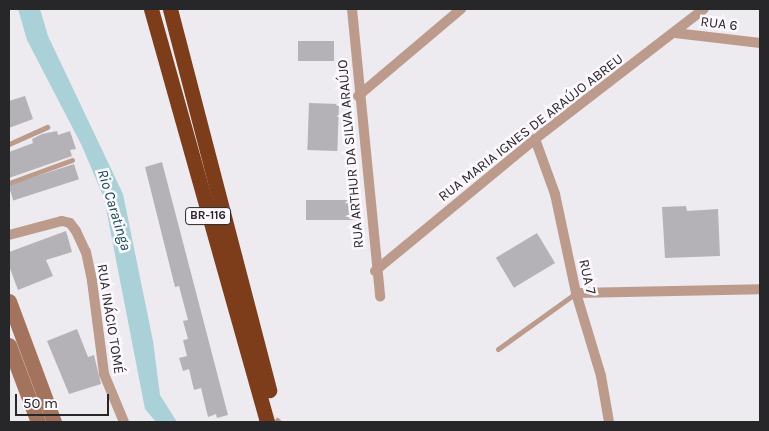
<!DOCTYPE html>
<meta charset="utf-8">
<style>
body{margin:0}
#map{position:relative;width:769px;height:431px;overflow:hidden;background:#eeebf0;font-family:Karla,sans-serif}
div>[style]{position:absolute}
.water>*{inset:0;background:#aad0d8}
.building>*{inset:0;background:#b5b2b7;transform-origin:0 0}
.lane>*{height:5px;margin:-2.5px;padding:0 2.5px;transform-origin:2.5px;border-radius:2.5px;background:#bc9b8c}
.street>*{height:10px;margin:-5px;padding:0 5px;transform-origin:5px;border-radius:5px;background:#bc9b8c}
.secondary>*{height:15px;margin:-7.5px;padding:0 7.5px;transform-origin:7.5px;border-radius:7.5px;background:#a3735d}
.highway>*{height:15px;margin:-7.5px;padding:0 7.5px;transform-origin:7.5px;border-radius:7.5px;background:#7d3c1a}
span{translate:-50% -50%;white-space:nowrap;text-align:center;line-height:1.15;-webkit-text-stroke:5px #fcf8fd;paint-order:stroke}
.shield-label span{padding:1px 4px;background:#fcf8fd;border:1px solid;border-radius:4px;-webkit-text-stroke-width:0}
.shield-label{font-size:12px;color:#272628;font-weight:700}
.street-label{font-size:14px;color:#272628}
.water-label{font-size:15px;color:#114952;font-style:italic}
.frame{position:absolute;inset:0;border:10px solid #272628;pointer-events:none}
.scale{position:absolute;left:15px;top:394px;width:94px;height:22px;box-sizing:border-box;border:2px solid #272628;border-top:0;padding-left:6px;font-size:15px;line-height:18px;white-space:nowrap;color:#272628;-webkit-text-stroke:4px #fcf8fd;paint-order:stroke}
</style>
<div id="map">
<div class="water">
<div style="clip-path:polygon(18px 9px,40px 9px,48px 36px,123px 194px,153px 341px,160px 395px,177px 422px,156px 422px,145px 409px,104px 198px,82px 146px,27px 40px)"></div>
</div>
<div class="building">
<div style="left:298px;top:41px;width:36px;height:20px"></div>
<div style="clip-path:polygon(25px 96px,33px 119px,9px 128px,9px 101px)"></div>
<div style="left:309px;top:103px;width:30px;height:47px;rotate:2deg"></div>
<div style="clip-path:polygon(57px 131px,58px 135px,70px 131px,76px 149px,70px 150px,72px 156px,9px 178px,9px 152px,33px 143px,32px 139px,42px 134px)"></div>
<div style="clip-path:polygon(162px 162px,228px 415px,217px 418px,216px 414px,208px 417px,201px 388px,194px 390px,189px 369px,183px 371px,179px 358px,187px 356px,183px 340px,188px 339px,183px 321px,188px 320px,179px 286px,175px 287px,145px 167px)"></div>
<div style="left:74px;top:164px;width:16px;height:69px;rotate:72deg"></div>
<div style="left:306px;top:200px;width:52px;height:20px"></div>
<div style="clip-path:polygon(686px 206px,687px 211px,718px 209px,720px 256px,665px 258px,662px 207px)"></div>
<div style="clip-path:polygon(66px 231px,72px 252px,46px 260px,53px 276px,18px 290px,9px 266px,9px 252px)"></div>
<div style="left:537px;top:233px;width:35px;height:48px;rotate:59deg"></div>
<div style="clip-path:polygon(77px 329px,88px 357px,94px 355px,101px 384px,69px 394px,47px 341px)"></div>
</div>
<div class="lane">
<div style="left:9px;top:144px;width:42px;rotate:-24.1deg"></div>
<div style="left:9px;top:183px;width:67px;rotate:-20.1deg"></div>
<div style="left:498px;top:349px;width:96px;rotate:-35.7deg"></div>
<div style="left:277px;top:420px;width:3px;rotate:45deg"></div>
</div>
<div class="street">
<div style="left:352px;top:9px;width:289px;rotate:84.4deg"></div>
<div style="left:675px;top:33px;width:86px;rotate:6.7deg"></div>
<div style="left:358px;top:96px;width:135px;rotate:-40.2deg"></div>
<div style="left:535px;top:139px;width:59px;rotate:70deg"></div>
<div style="left:555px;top:194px;width:101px;rotate:78deg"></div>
<div style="left:576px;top:293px;width:87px;rotate:73.2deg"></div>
<div style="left:601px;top:376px;width:47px;rotate:80.1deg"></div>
<div style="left:9px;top:235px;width:55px;rotate:-14.8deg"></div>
<div style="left:62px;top:221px;width:8px;rotate:14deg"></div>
<div style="left:70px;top:223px;width:10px;rotate:53deg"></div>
<div style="left:76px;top:231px;width:23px;rotate:65deg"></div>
<div style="left:86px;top:252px;width:30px;rotate:78deg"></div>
<div style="left:92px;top:281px;width:94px;rotate:82.6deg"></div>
<div style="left:104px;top:374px;width:52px;rotate:67.4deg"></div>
<div style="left:375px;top:271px;width:207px;rotate:-39.5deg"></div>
<div style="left:535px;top:139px;width:213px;rotate:-37.6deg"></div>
<div style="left:576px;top:293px;width:184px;rotate:-1.2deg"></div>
</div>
<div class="secondary">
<div style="left:9px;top:301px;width:129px;rotate:69.6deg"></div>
<div style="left:9px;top:345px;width:82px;rotate:69.4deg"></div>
</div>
<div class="highway">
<div style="left:151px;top:9px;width:429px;rotate:74.3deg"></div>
<div style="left:170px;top:9px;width:394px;rotate:75.4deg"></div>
</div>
<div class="shield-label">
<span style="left:208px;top:216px">BR-116</span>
</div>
<div class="street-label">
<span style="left:719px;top:24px;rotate:7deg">RUA 6</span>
<span style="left:531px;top:128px;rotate:-38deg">RUA MARIA IGNES DE ARAÚJO ABREU</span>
<span style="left:351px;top:154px;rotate:-95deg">RUA ARTHUR DA SILVA ARAÚJO</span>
<span style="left:587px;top:277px;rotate:77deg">RUA 7</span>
<span style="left:110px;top:319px;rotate:81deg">RUA INÁCIO TOMÉ</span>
</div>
<div class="water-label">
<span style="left:114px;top:210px;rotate:73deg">Rio Caratinga</span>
</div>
<div class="frame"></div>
<div class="scale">50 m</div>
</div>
